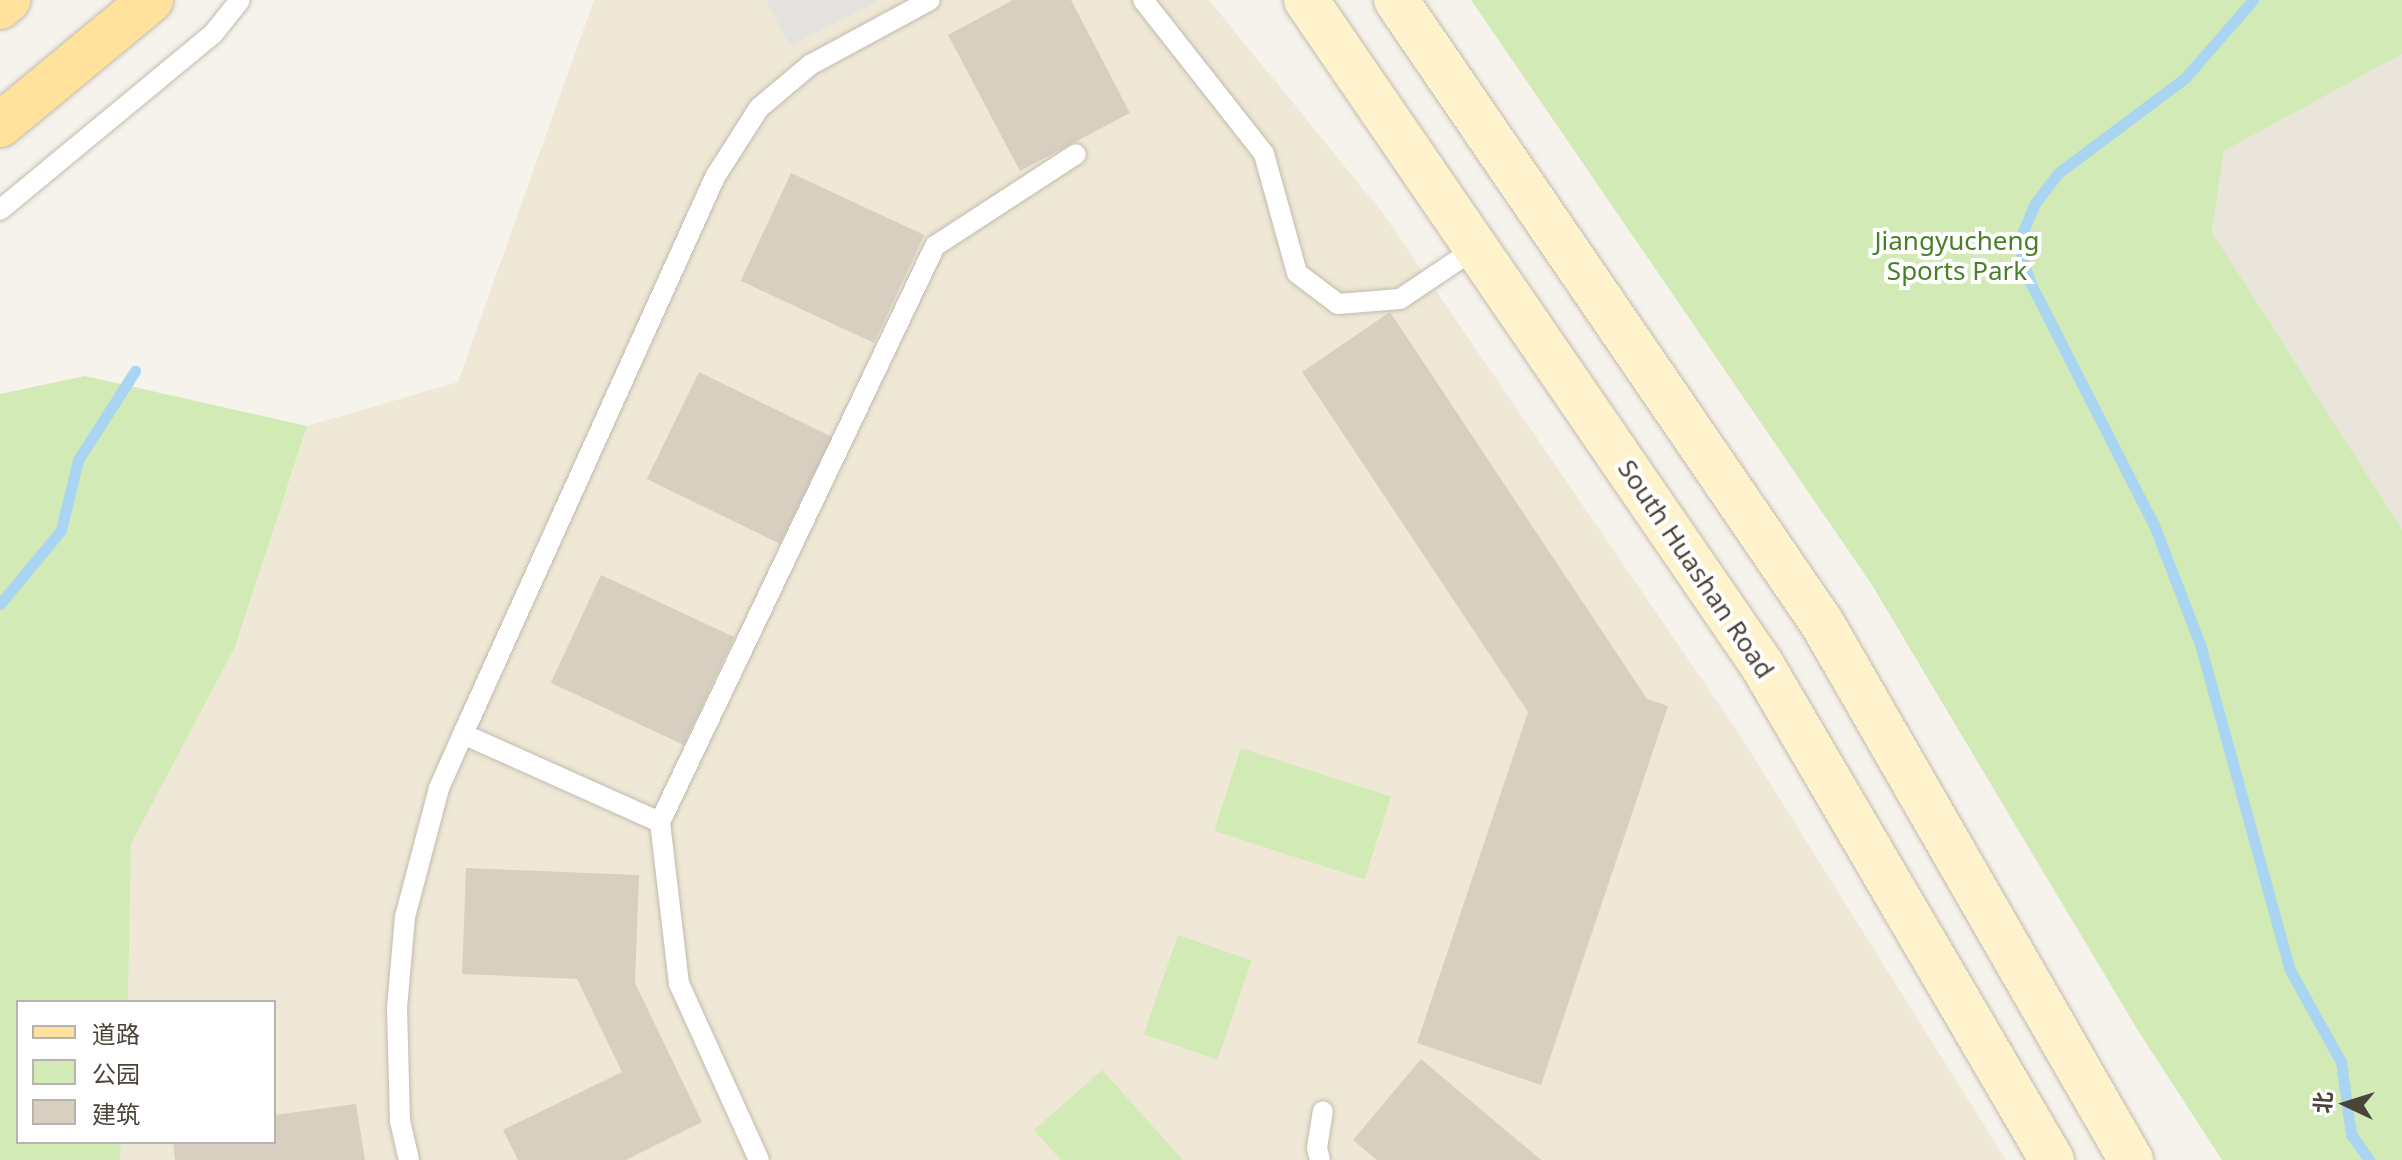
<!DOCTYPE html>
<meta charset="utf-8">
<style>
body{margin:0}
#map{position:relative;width:2402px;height:1160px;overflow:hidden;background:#f6f3ec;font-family:"Noto Sans","Noto Sans SC",sans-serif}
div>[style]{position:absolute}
.residential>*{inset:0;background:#eae5da}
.education>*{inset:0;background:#efe8d6}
.green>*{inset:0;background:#d2eab5;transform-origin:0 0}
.parking>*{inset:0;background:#e5e3e0}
.stream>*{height:11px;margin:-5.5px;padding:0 5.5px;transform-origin:5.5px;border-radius:5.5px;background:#a9d4f2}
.building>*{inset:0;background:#d8cfc1;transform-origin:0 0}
.roads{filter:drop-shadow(0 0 2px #c2bbae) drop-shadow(0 0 2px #c2bbae)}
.lane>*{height:20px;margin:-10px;padding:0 10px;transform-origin:10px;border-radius:10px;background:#fff}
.secondary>*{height:44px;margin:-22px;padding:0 22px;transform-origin:22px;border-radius:22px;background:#fff3cd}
.primary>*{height:44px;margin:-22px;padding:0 22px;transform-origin:22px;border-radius:22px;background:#ffe39c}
span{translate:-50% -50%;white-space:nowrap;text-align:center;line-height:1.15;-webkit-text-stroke:8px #fff;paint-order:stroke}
.park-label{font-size:26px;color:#4a7f2a}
.street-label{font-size:26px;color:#4b4439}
.legend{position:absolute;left:16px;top:1000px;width:260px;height:144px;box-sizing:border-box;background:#fff;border:2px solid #b7b4b0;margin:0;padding:10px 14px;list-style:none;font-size:24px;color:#4b4439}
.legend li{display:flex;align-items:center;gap:16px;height:40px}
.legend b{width:40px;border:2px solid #b7b4b0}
.north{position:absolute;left:2306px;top:1064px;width:80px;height:80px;-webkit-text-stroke:6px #fff;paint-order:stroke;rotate:274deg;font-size:22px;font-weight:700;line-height:32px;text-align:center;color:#4b4439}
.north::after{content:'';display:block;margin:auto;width:28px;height:36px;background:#4b4439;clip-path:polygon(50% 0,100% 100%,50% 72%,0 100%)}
</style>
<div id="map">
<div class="residential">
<div style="clip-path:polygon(2402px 54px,2402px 529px,2212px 232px,2224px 151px)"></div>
</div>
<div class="education">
<div style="clip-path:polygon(594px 0,1209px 0,1382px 212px,1736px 729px,2006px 1160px,120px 1160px,121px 1142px,274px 1142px,274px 1002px,128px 1002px,131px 844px,235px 647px,307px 426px,458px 382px)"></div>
</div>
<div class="green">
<div style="clip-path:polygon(1471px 0,2402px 0,2402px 54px,2224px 151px,2212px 232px,2402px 529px,2402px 1160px,2222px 1160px,2137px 1029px,1872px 585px)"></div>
<div style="clip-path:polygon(85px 376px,307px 426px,235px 647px,131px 844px,128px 1002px,18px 1002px,18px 1142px,121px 1142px,120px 1160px,0 1160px,0 394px)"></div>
<div style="left:1241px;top:748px;width:158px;height:87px;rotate:18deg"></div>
<div style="left:1178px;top:935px;width:78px;height:105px;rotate:19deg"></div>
<div style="clip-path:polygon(1102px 1070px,1183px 1160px,1061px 1160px,1034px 1130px)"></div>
</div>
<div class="parking">
<div style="clip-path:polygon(766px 0,880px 0,790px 46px)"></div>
</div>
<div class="stream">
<div style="left:2253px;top:0;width:103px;rotate:131.1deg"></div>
<div style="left:2185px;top:78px;width:159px;rotate:143.2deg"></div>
<div style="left:2058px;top:173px;width:38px;rotate:127deg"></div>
<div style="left:2035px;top:203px;width:43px;rotate:113deg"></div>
<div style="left:2018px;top:243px;width:39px;rotate:73deg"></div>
<div style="left:2029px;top:280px;width:275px;rotate:63deg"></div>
<div style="left:2154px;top:525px;width:128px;rotate:68.9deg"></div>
<div style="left:2200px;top:644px;width:338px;rotate:74.6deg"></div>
<div style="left:2290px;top:970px;width:105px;rotate:61deg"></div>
<div style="left:2341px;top:1062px;width:73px;rotate:82.1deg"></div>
<div style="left:2351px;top:1134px;width:32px;rotate:55deg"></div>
<div style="left:0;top:604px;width:96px;rotate:-50.5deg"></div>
<div style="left:61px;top:530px;width:72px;rotate:-76.3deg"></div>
<div style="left:78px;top:460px;width:106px;rotate:-57.4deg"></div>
</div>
<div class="building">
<div style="clip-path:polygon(1013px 0,1071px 0,1130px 113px,1020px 171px,948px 35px)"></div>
<div style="left:791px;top:173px;width:147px;height:119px;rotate:25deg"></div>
<div style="clip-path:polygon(1390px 312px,1647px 699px,1668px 706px,1541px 1085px,1417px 1043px,1528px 712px,1302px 372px)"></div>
<div style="left:699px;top:372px;width:148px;height:119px;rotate:26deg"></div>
<div style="left:601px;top:575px;width:147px;height:119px;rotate:25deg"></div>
<div style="clip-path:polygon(466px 868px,639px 875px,635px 983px,702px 1122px,626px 1160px,518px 1160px,503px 1130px,622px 1072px,577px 979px,462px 974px)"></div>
<div style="clip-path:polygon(1421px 1059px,1541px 1160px,1377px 1160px,1353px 1140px)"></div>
<div style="clip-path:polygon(356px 1104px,365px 1160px,175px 1160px,173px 1142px,274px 1142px,274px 1115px)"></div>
</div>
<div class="roads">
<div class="lane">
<div style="left:1143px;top:0;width:196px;rotate:51.8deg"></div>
<div style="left:1264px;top:154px;width:123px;rotate:74.5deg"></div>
<div style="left:1297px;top:273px;width:51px;rotate:37.1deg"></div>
<div style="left:1338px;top:304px;width:62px;rotate:-4.6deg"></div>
<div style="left:1400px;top:299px;width:95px;rotate:-33.9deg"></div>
<div style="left:0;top:210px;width:276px;rotate:-39.6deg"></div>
<div style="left:213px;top:34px;width:43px;rotate:-51.5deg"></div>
<div style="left:463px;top:734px;width:216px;rotate:24.1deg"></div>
<div style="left:409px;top:1160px;width:39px;rotate:-103deg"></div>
<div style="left:400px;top:1122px;width:114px;rotate:-91.5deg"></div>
<div style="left:397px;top:1008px;width:91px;rotate:-85deg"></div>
<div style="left:405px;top:917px;width:133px;rotate:-75.2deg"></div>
<div style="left:439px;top:788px;width:59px;rotate:-66deg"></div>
<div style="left:463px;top:734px;width:611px;rotate:-65.66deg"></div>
<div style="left:715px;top:177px;width:82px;rotate:-57.5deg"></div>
<div style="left:759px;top:108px;width:67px;rotate:-40.1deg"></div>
<div style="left:810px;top:65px;width:136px;rotate:-28.4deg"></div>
<div style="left:759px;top:1160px;width:193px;rotate:-114.4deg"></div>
<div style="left:679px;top:984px;width:163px;rotate:-96.7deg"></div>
<div style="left:660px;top:822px;width:638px;rotate:-64.48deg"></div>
<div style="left:935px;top:246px;width:168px;rotate:-33.1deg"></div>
<div style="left:1320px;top:1160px;width:12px;rotate:-104deg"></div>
<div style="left:1317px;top:1148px;width:37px;rotate:-81deg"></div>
</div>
<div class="secondary">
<div style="left:1306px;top:0;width:806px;rotate:55.56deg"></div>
<div style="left:1762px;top:665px;width:574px;rotate:59.64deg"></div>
<div style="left:1396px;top:0;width:755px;rotate:55.64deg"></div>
<div style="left:1822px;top:623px;width:620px;rotate:60.08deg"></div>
</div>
<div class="primary">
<div style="left:0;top:7px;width:11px;rotate:-41deg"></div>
<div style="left:0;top:125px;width:196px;rotate:-39.6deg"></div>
</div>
</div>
<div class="park-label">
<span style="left:1957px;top:256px">Jiangyucheng<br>Sports Park</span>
</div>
<div class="street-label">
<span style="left:1696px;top:569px;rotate:56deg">South Huashan Road</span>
</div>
<ul class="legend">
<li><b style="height:10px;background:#ffe39c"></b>道路</li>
<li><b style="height:22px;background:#d2eab5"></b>公园</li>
<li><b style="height:22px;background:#d8cfc1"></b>建筑</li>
</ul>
<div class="north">北</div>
</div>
